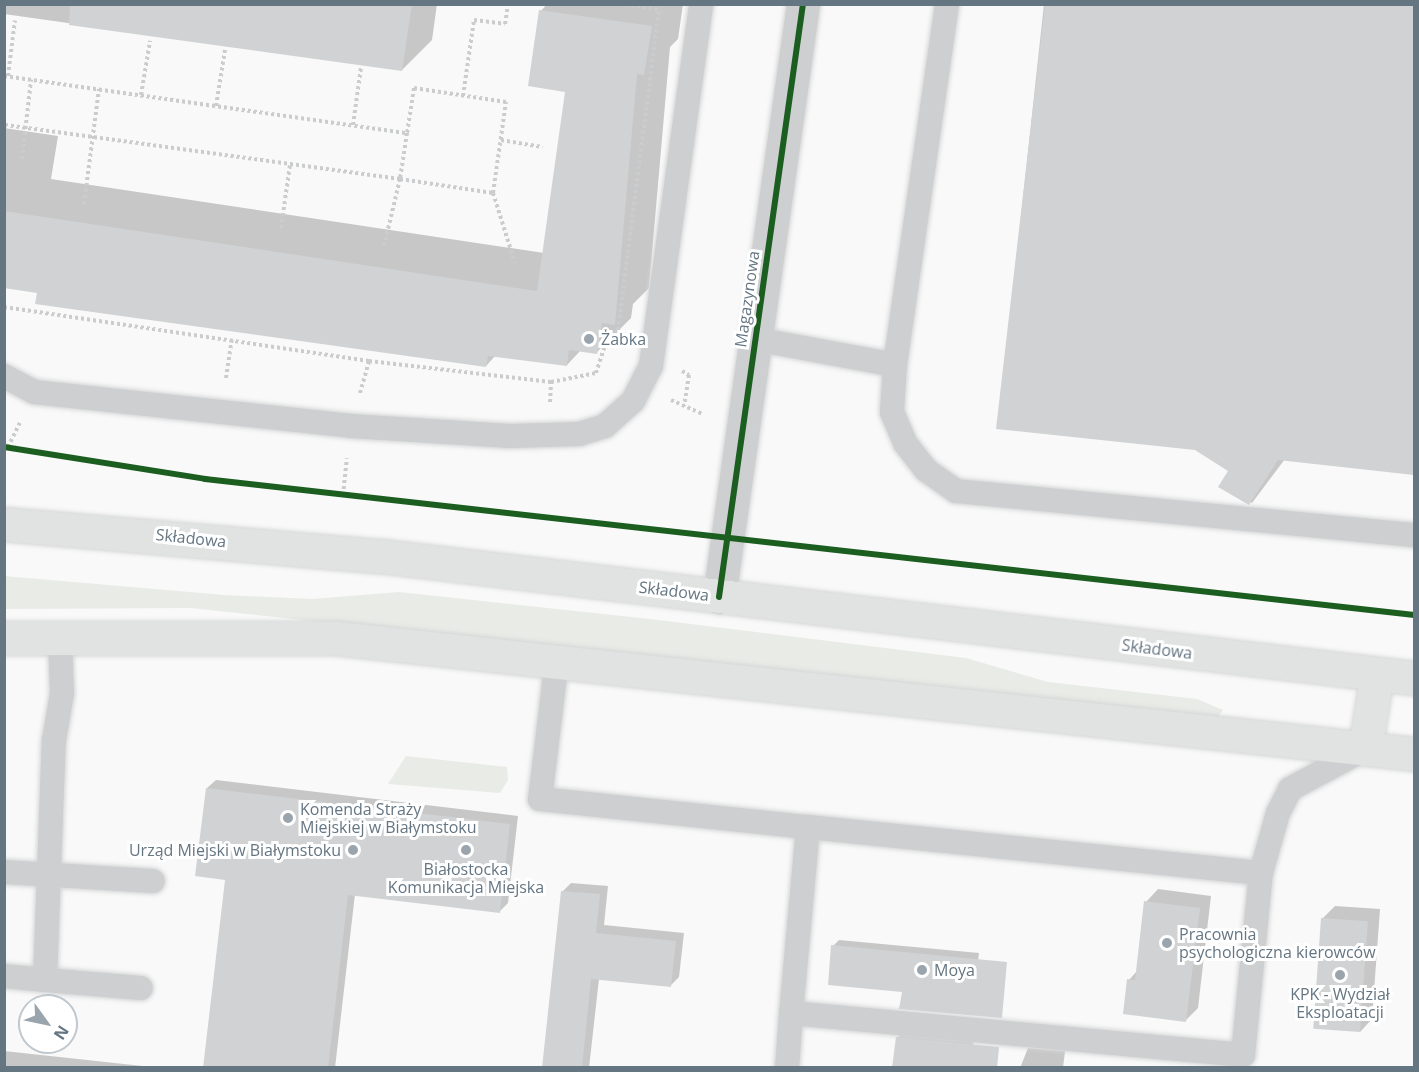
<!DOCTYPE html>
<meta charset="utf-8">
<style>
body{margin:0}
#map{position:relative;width:1419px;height:1072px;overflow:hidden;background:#f9f9f9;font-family:"Open Sans",sans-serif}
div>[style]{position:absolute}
.green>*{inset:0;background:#e8ebe6}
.shadow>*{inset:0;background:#0003}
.building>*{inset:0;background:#d0d2d3;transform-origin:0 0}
.path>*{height:4px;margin-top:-2px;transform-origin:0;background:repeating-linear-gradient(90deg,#cbcccd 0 3px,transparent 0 6px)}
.roads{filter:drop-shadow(0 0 2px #d5d6d7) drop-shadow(0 0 2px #d5d6d7)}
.lane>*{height:24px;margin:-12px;padding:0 12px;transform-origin:12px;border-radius:12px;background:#cecfd0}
.street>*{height:33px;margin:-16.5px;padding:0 16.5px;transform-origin:16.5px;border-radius:16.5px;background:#cecfd0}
.secondary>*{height:33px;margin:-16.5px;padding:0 16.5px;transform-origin:16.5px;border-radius:16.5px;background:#e1e2e2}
.cycleway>*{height:6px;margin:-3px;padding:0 3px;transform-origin:3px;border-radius:3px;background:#1b5e20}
.dots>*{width:16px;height:16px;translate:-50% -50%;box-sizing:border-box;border:3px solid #fff;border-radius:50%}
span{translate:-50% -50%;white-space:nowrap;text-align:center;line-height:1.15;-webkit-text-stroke:6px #fff;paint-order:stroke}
.street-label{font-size:16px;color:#657683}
.poi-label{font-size:16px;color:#657683}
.left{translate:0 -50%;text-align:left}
.right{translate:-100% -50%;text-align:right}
.frame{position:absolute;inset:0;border:6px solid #657683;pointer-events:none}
.north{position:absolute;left:18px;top:994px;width:60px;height:60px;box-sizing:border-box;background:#fff;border:2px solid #c1c8cd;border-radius:50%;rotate:123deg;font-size:16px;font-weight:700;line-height:24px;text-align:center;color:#657683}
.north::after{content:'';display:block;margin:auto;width:21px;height:27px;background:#99a4ac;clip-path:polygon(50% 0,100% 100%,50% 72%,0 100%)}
</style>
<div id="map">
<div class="green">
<div style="clip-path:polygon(4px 576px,224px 595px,312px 599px,399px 592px,650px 619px,966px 658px,1048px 682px,1197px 699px,1223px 710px,1216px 719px,191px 608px,5px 609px)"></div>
<div style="clip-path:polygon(406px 756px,507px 767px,508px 780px,500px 793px,388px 784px)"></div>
</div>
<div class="shadow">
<div style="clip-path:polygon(4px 4px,437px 4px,432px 40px,402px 70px,4px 14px)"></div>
<div style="clip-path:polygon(547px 4px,683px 4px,678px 39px,670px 47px,649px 288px,633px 304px,631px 318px,596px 353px,581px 350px,567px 365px,496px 355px,486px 366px,4px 287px,4px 128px,58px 136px,51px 179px,544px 253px,567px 91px,541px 11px)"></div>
<div style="clip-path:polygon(1044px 4px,1414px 4px,1414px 474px,1285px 459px,1252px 503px,1220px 486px,1230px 470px,1195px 448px,998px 428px)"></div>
<div style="clip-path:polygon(216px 780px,518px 816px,508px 903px,499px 912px,355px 894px,335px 1068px,204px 1068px,227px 879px,207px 788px)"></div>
<div style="clip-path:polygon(571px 883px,608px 886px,604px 925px,684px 933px,679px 977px,670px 986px,599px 979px,589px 1068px,544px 1068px,562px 892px)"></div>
<div style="clip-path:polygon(1158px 889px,1211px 896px,1198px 1008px,1186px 1020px,1129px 980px,1137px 971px,1146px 902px)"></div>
<div style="clip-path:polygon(1335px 906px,1380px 909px,1372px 1019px,1360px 1032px,1322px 919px)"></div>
<div style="clip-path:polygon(839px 940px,979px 953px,972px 1007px,903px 991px,833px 946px)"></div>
<div style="clip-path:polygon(910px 1025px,975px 1031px,970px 1068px,897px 1038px)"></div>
<div style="clip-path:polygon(1028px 1048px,1065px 1051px,1063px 1068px,1020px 1068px)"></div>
<div style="clip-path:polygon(4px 1051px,161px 1068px,4px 1068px)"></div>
</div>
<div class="building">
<div style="clip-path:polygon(70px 4px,412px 4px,402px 71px,69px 25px)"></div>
<div style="clip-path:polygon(1045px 4px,1414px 4px,1414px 475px,1278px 460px,1249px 505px,1218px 487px,1228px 471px,1195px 450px,996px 429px)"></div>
<div style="clip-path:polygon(539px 10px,652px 26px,644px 75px,637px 74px,615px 325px,602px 323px,597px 354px,569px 350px,567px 366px,488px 356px,486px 367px,35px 304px,37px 293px,4px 288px,4px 211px,537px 291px,565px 92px,528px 86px)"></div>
<div style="clip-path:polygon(206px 788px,510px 824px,500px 913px,348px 895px,328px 1068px,203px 1068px,225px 880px,195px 876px)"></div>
<div style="clip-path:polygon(561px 891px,600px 894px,596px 933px,676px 941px,671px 987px,591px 979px,582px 1068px,542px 1068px)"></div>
<div style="clip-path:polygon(1144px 901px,1200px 908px,1186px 1022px,1123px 1014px,1127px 979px,1135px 980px)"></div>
<div style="left:1321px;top:918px;width:47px;height:111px;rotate:4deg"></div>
<div style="clip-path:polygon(831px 945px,1007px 962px,1002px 1018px,899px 1009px,902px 992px,828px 985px)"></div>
<div style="clip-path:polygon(896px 1037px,999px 1047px,997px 1068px,892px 1068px)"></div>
</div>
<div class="path">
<div style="left:625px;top:4px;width:36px;rotate:10deg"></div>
<div style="left:4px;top:76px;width:407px;rotate:8.1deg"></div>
<div style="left:407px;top:133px;width:47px;rotate:98.7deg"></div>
<div style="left:400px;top:179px;width:400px;rotate:-172.2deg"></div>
<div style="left:8px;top:76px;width:56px;rotate:-82.9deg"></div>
<div style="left:141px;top:95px;width:55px;rotate:-80.5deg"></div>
<div style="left:463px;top:96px;width:77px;rotate:-81.8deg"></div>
<div style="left:474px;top:20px;width:31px;rotate:7deg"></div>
<div style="left:505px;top:24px;width:20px;rotate:-81deg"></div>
<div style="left:216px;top:106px;width:57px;rotate:-80.9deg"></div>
<div style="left:353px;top:125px;width:59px;rotate:-82.1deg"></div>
<div style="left:501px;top:140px;width:42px;rotate:9.7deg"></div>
<div style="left:22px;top:159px;width:80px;rotate:-83.5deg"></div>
<div style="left:493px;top:193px;width:73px;rotate:72.6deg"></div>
<div style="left:84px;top:204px;width:116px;rotate:-82.6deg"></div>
<div style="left:281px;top:228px;width:64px;rotate:-81.9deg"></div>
<div style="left:384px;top:246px;width:69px;rotate:-76.6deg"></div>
<div style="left:400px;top:179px;width:94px;rotate:8.6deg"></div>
<div style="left:493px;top:193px;width:92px;rotate:-81.9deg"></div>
<div style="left:506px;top:102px;width:93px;rotate:-171.3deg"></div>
<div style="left:414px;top:88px;width:46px;rotate:98.8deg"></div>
<div style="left:4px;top:307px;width:369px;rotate:8.4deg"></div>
<div style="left:369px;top:361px;width:183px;rotate:6.6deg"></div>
<div style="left:551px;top:382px;width:46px;rotate:-11.3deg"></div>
<div style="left:596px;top:373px;width:35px;rotate:-72deg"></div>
<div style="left:607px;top:340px;width:15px;rotate:-42deg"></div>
<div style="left:618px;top:330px;width:323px;rotate:-82.7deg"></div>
<div style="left:682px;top:371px;width:8px;rotate:30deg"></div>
<div style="left:689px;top:375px;width:31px;rotate:99deg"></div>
<div style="left:226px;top:378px;width:40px;rotate:-81.5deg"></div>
<div style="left:360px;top:393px;width:33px;rotate:-74deg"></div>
<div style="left:671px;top:400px;width:35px;rotate:24deg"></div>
<div style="left:550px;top:402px;width:20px;rotate:-87deg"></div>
<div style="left:8px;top:447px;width:28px;rotate:-64deg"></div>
<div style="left:343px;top:495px;width:37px;rotate:-84deg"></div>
</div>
<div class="roads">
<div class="lane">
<div style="left:755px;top:339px;width:142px;rotate:10.5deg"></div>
<div style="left:895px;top:365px;width:47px;rotate:93.7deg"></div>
<div style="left:892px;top:412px;width:34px;rotate:67deg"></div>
<div style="left:905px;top:443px;width:34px;rotate:52deg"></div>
<div style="left:926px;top:470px;width:37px;rotate:35deg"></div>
<div style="left:956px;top:491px;width:460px;rotate:5.5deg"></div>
<div style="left:895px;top:365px;width:365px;rotate:-81.8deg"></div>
<div style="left:4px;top:376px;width:34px;rotate:28deg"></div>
<div style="left:34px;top:392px;width:319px;rotate:6.1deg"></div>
<div style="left:351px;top:426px;width:159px;rotate:3.6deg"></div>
<div style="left:510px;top:436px;width:69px;rotate:-1.7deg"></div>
<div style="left:579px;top:434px;width:27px;rotate:-17deg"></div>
<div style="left:605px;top:426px;width:38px;rotate:-42deg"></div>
<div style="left:633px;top:401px;width:39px;rotate:-63deg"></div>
<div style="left:651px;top:366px;width:365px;rotate:-82.1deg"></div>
<div style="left:557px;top:659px;width:141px;rotate:96.9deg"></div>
<div style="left:540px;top:799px;width:269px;rotate:6deg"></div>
<div style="left:808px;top:827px;width:187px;rotate:95.2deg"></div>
<div style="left:791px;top:1013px;width:454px;rotate:5.3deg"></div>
<div style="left:1243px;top:1055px;width:183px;rotate:-84.4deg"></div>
<div style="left:1261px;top:873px;width:62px;rotate:-74.2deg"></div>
<div style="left:1278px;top:813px;width:27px;rotate:-63deg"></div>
<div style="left:1290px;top:789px;width:85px;rotate:-28.1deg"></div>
<div style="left:808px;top:827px;width:455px;rotate:5.8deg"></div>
<div style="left:4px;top:872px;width:149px;rotate:3.5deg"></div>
<div style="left:4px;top:976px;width:41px;rotate:5.6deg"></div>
<div style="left:45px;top:980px;width:240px;rotate:-87.9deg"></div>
<div style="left:54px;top:740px;width:48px;rotate:-80.3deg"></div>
<div style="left:62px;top:693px;width:56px;rotate:-92deg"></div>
<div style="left:45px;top:980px;width:96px;rotate:4.8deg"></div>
<div style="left:787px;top:1068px;width:55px;rotate:-85.8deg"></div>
</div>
<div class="street">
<div style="left:719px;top:597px;width:599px;rotate:-81.94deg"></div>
</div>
<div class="secondary">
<div style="left:4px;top:524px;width:378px;rotate:4.9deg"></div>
<div style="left:381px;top:556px;width:1040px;rotate:6.74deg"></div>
<div style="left:4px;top:638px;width:332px"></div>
<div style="left:336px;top:638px;width:1084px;rotate:6.14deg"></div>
<div style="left:1365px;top:749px;width:76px;rotate:-80.9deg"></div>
</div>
</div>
<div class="cycleway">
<div style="left:4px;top:447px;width:204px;rotate:9deg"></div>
<div style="left:205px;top:479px;width:1217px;rotate:6.42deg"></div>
<div style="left:719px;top:597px;width:599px;rotate:-81.94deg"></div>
</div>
<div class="dots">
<div style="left:589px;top:339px;background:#99a4ac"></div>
<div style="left:288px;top:818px;background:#99a4ac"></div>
<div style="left:353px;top:850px;background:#99a4ac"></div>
<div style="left:466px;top:850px;background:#99a4ac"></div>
<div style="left:1167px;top:943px;background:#99a4ac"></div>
<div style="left:922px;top:970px;background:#99a4ac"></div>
<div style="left:1340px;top:975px;background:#99a4ac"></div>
</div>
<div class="street-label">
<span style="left:747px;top:299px;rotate:-82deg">Magazynowa</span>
<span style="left:191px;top:538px;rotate:6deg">Składowa</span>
<span style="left:674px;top:591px;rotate:7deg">Składowa</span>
<span style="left:1157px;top:649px;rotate:7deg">Składowa</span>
</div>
<div class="poi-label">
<span class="left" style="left:601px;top:339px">Żabka</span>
<span class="left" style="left:300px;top:818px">Komenda Straży<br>Miejskiej w Białymstoku</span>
<span class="right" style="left:341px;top:850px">Urząd Miejski w Białymstoku</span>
<span style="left:466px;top:878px">Białostocka<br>Komunikacja Miejska</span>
<span class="left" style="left:1179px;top:943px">Pracownia<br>psychologiczna kierowców</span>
<span class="left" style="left:934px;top:970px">Moya</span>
<span style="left:1340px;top:1003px">KPK - Wydział<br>Eksploatacji</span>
</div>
<div class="frame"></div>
<div class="north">N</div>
</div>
